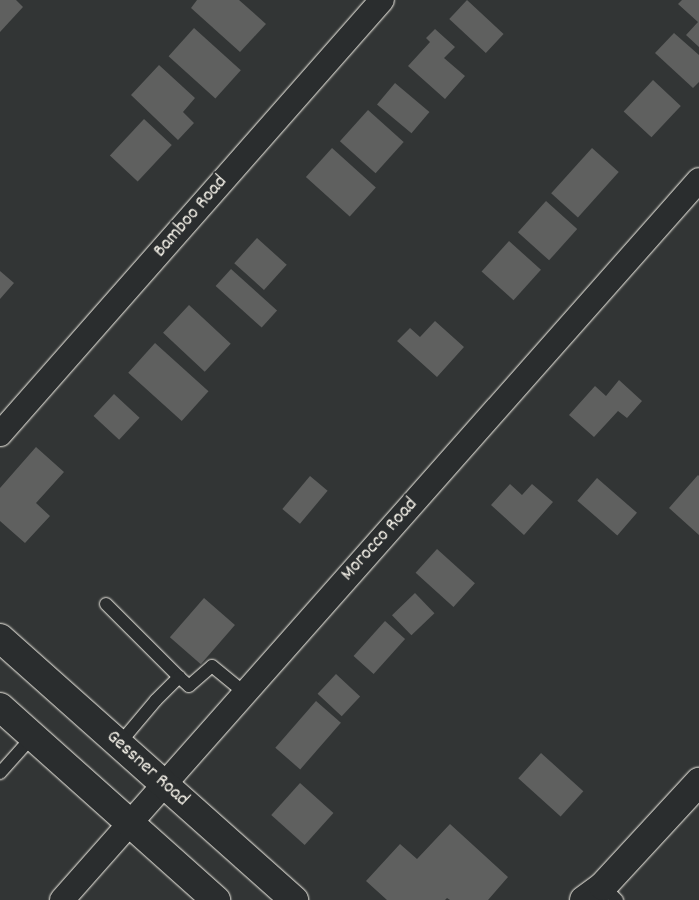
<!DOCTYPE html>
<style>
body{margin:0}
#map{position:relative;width:699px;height:900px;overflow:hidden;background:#323535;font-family:Dekko,sans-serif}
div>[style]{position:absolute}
.building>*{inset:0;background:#5f605f;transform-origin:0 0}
.roads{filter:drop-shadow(0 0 1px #f4f1e8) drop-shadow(0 0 1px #f4f1e8)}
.service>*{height:12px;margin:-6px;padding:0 6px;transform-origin:6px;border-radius:6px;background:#2a2d2e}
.minor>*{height:24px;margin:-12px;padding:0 12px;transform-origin:12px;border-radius:12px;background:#2a2d2e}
.secondary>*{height:28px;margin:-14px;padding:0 14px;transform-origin:14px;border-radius:14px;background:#2a2d2e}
span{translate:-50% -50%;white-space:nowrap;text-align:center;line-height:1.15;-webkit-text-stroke:4px #2a2d2e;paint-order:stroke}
.street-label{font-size:20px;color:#f4f1e8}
</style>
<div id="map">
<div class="building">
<div style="clip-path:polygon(0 0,16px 0,23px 7px,0 32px)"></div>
<div style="clip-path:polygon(197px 0,239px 0,266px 24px,240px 52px,191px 8px)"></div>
<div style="left:467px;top:0;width:50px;height:26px;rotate:43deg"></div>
<div style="clip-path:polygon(682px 0,699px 0,699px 47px,686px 35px,698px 22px,678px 4px)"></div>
<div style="left:194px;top:28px;width:63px;height:38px;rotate:42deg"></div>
<div style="clip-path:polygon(435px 29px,455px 47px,444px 58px,465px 76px,445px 99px,408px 66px,430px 42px,426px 38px)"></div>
<div style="clip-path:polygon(674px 33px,699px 55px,699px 82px,693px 88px,655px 53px)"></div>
<div style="clip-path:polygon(159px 65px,195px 98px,183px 112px,194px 123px,178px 140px,131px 95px)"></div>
<div style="left:653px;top:80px;width:38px;height:43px;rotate:43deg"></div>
<div style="left:395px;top:83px;width:45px;height:28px;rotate:40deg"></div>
<div style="left:368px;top:110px;width:48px;height:42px;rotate:42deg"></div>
<div style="left:144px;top:119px;width:38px;height:50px;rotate:43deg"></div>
<div style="left:332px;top:148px;width:59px;height:39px;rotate:42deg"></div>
<div style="left:592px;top:148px;width:36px;height:61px;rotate:42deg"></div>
<div style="left:546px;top:201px;width:42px;height:42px;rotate:42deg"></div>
<div style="left:257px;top:238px;width:40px;height:34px;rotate:42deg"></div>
<div style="left:509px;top:241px;width:43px;height:41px;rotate:42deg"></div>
<div style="left:231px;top:269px;width:62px;height:23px;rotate:42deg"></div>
<div style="clip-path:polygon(0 271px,14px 283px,0 299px)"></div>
<div style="left:189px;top:305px;width:57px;height:38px;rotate:43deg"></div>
<div style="clip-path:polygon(435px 321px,464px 347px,437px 377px,397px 341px,410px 328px,420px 337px)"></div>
<div style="left:155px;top:343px;width:72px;height:40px;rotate:42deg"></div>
<div style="clip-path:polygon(619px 380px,642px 401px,627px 418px,618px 411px,594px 437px,569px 415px,595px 386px,606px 396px)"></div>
<div style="left:114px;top:394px;width:35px;height:30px;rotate:43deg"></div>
<div style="clip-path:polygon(36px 447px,64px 472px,36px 503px,50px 516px,25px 543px,0 521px,0 488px)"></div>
<div style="clip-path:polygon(698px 475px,699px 476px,699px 535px,669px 508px)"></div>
<div style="left:310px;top:476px;width:23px;height:43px;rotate:40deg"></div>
<div style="left:597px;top:478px;width:53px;height:30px;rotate:41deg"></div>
<div style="clip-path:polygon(510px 484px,522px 495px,532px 484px,553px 502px,524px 535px,491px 505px)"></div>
<div style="left:437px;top:549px;width:51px;height:32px;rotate:42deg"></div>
<div style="left:415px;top:593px;width:28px;height:32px;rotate:46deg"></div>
<div style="left:204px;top:598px;width:41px;height:52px;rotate:41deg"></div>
<div style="left:385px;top:621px;width:27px;height:47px;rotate:42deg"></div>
<div style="left:336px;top:674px;width:33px;height:27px;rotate:43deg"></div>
<div style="left:316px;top:701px;width:33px;height:62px;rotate:41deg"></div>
<div style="left:541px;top:753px;width:57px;height:34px;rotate:42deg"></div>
<div style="left:300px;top:783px;width:45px;height:43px;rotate:42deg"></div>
<div style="clip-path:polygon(450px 824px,508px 877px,488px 900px,450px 900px,447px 898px,445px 900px,387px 900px,366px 881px,400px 844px,417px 859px)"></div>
</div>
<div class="roads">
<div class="service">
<div style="left:106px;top:604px;width:103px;rotate:45deg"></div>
<div style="left:119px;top:744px;width:57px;rotate:-49.9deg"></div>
<div style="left:156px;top:700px;width:33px;rotate:-45deg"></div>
<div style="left:179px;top:677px;width:13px;rotate:42deg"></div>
<div style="left:189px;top:686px;width:30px;rotate:-41deg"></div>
<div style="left:212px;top:666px;width:43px;rotate:39.3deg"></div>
<div style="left:0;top:773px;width:50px;rotate:-48.3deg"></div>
<div style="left:603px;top:886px;width:20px;rotate:45deg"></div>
</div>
<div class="minor">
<div style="left:0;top:434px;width:578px;rotate:-48.65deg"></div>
<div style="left:62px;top:900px;width:961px;rotate:-48.5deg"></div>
</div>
<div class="secondary">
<div style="left:0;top:638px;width:394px;rotate:41.7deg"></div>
<div style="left:0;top:707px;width:290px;rotate:41.8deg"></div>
<div style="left:584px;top:900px;width:24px;rotate:-36deg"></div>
<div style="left:603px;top:886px;width:142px;rotate:-47.3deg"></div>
</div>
</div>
<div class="street-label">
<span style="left:191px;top:217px;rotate:-49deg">Bamboo Road</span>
<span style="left:380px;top:540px;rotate:-48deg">Morocco Road</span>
<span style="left:147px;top:769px;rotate:42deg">Gessner Road</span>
</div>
</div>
